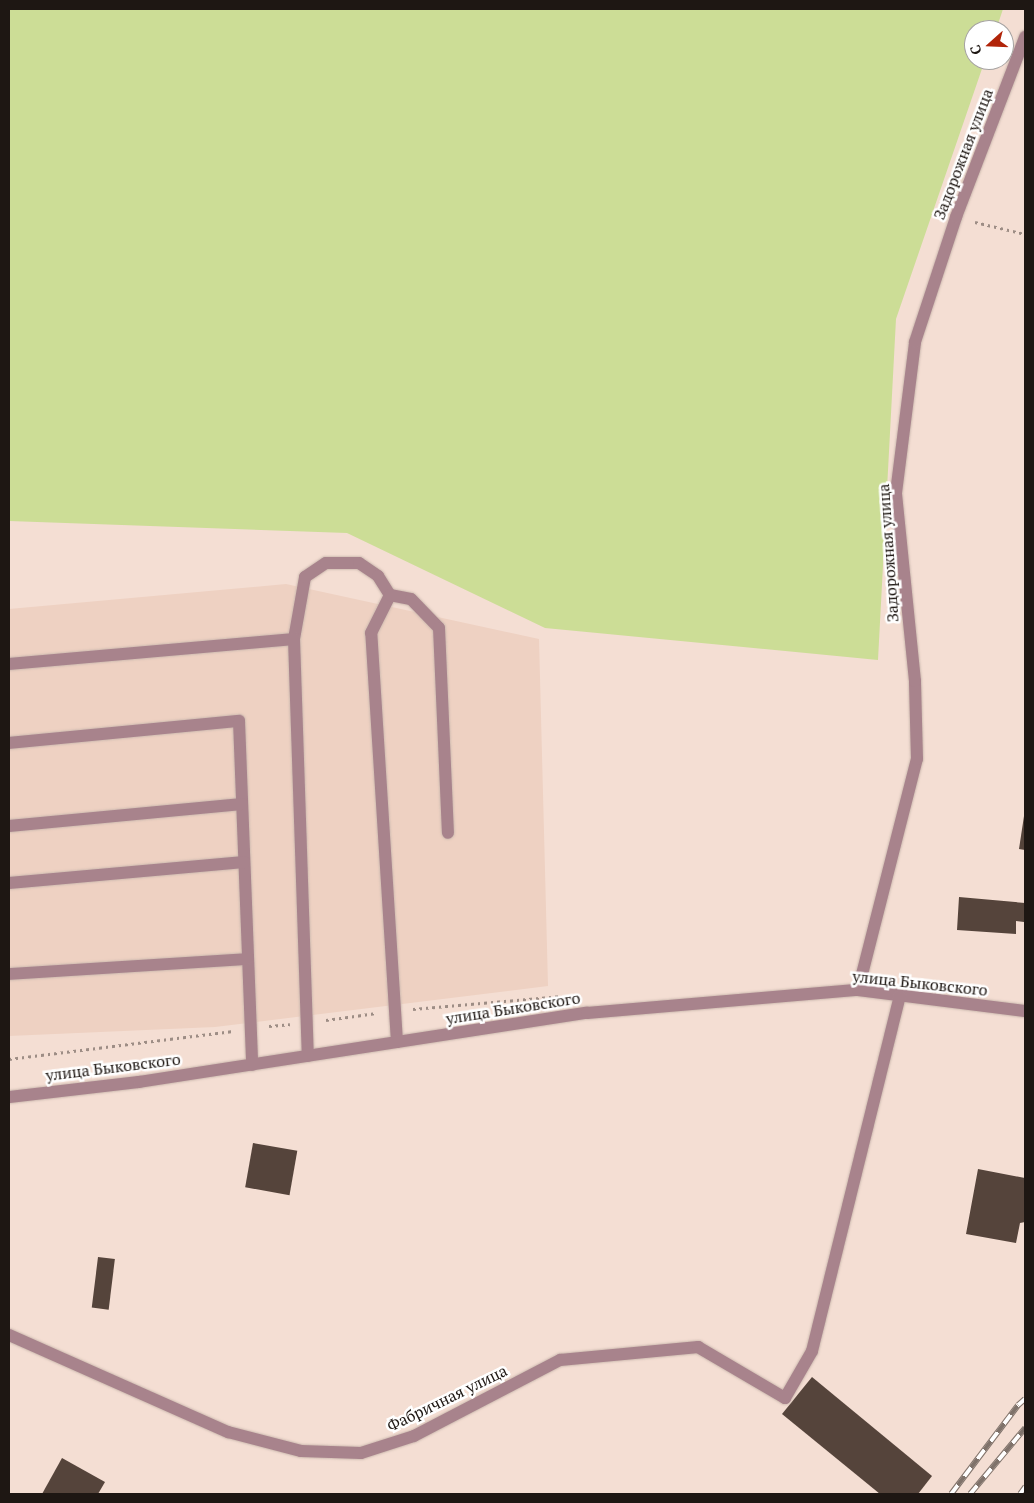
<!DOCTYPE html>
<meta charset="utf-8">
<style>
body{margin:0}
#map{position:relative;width:1034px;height:1503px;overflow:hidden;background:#f4ded3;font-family:"PT Serif",serif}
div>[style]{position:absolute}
.built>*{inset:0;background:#eed1c2}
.green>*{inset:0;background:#ccdd96}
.building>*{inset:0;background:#55443b;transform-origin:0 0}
.path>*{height:3px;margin-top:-1.5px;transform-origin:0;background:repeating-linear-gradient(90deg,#9d8d85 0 2.5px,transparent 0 6.5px)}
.roads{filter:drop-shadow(0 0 1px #cdbab0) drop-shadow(0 0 1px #cdbab0)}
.minor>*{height:12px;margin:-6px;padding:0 6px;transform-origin:6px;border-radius:6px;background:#a8838c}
.rail>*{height:5.5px;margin-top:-2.75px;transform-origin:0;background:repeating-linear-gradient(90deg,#fff 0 11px,#7f726a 0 22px);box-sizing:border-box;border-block:1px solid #7f726a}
span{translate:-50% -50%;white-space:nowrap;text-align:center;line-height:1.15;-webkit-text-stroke:5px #fff;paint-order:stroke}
.street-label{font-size:16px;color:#1e1713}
.frame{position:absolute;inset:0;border:10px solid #1e1713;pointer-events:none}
.north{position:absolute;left:964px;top:20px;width:50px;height:50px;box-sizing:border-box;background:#fff;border:1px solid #a5a2a1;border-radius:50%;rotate:250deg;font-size:14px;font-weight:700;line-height:20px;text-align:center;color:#1e1713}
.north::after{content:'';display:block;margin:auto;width:18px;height:22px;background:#b12409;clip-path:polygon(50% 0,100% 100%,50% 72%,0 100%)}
</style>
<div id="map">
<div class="built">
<div style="clip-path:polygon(286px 584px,539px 639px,548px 986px,215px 1027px,9px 1036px,9px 609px)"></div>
</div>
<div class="green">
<div style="clip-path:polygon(9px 9px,1003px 9px,996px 30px,974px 30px,974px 60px,985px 60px,896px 319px,878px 660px,545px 628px,347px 533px,9px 521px)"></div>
</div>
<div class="building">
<div style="clip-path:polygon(1024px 816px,1025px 816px,1025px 850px,1019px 849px)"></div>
<div style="clip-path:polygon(959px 897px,1025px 903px,1024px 922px,1016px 921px,1016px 934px,957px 930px)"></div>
<div style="left:253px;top:1143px;width:45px;height:45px;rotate:10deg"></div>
<div style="clip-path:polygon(978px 1169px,1025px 1178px,1025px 1222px,1020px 1223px,1016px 1243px,966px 1234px)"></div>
<div style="left:98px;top:1257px;width:17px;height:51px;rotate:7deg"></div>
<div style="clip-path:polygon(812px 1377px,932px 1476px,918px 1494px,880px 1494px,782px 1414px)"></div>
<div style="clip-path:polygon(62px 1458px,105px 1482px,98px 1494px,42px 1494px)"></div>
</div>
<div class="path">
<div style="left:975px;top:222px;width:51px;rotate:13.5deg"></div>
<div style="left:413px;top:1009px;width:149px;rotate:-5deg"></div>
<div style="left:326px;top:1020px;width:51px;rotate:-7.8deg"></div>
<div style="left:269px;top:1026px;width:21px;rotate:-5deg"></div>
<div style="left:9px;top:1059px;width:226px;rotate:-7.1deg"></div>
</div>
<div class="roads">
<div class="minor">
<div style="left:294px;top:639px;width:63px;rotate:-79.9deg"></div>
<div style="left:305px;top:577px;width:25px;rotate:-34deg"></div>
<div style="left:326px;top:563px;width:33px"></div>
<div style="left:359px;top:563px;width:23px;rotate:34deg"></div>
<div style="left:378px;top:576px;width:22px;rotate:58deg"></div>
<div style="left:9px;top:664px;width:286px;rotate:-5deg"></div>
<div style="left:294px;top:639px;width:417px;rotate:88.1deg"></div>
<div style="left:9px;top:743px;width:231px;rotate:-5.5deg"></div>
<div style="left:239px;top:721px;width:344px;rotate:87.8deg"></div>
<div style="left:9px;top:826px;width:234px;rotate:-5.4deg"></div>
<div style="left:9px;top:883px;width:236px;rotate:-5.1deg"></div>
<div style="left:9px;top:974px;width:239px;rotate:-3.6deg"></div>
<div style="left:858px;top:990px;width:238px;rotate:-75.7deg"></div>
<div style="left:917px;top:759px;width:78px;rotate:-91.5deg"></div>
<div style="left:915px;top:681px;width:189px;rotate:-95.8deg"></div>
<div style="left:896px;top:493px;width:152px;rotate:-82.8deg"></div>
<div style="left:915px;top:342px;width:132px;rotate:-71.8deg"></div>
<div style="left:956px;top:217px;width:193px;rotate:-69deg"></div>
<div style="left:397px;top:1042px;width:410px;rotate:-93.6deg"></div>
<div style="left:371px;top:633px;width:42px;rotate:-63.4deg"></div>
<div style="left:390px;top:595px;width:21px;rotate:11deg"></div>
<div style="left:411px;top:599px;width:40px;rotate:46deg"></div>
<div style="left:439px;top:628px;width:205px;rotate:87.5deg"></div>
<div style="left:9px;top:1097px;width:131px;rotate:-6.6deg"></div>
<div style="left:139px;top:1082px;width:453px;rotate:-8.8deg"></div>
<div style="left:587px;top:1013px;width:272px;rotate:-4.9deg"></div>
<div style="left:858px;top:990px;width:168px;rotate:7.2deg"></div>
<div style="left:9px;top:1335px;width:240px;rotate:23.9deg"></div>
<div style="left:228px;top:1432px;width:75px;rotate:14.6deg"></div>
<div style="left:301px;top:1451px;width:60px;rotate:1.9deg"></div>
<div style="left:361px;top:1453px;width:56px;rotate:-17.8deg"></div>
<div style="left:414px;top:1436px;width:165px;rotate:-27.5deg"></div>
<div style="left:560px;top:1360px;width:139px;rotate:-5.4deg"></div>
<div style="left:698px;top:1347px;width:101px;rotate:30.4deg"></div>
<div style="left:785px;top:1398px;width:54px;rotate:-60.1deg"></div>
<div style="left:812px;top:1351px;width:366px;rotate:-76.1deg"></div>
</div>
</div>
<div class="rail">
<div style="left:951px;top:1494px;width:111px;rotate:-53deg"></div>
<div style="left:1018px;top:1405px;width:9px;rotate:-41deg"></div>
<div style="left:970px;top:1494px;width:86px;rotate:-50.2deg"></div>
<div style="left:1020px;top:1494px;width:9px;rotate:-54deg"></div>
</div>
<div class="street-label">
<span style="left:963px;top:154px;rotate:-69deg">Задорожная улица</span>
<span style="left:888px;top:553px;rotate:-94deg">Задорожная улица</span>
<span style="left:920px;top:983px;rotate:6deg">улица Быковского</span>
<span style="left:513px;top:1008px;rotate:-9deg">улица Быковского</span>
<span style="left:113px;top:1067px;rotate:-7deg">улица Быковского</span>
<span style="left:447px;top:1398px;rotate:-26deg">Фабричная улица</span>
</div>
<div class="frame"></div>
<div class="north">С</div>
</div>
